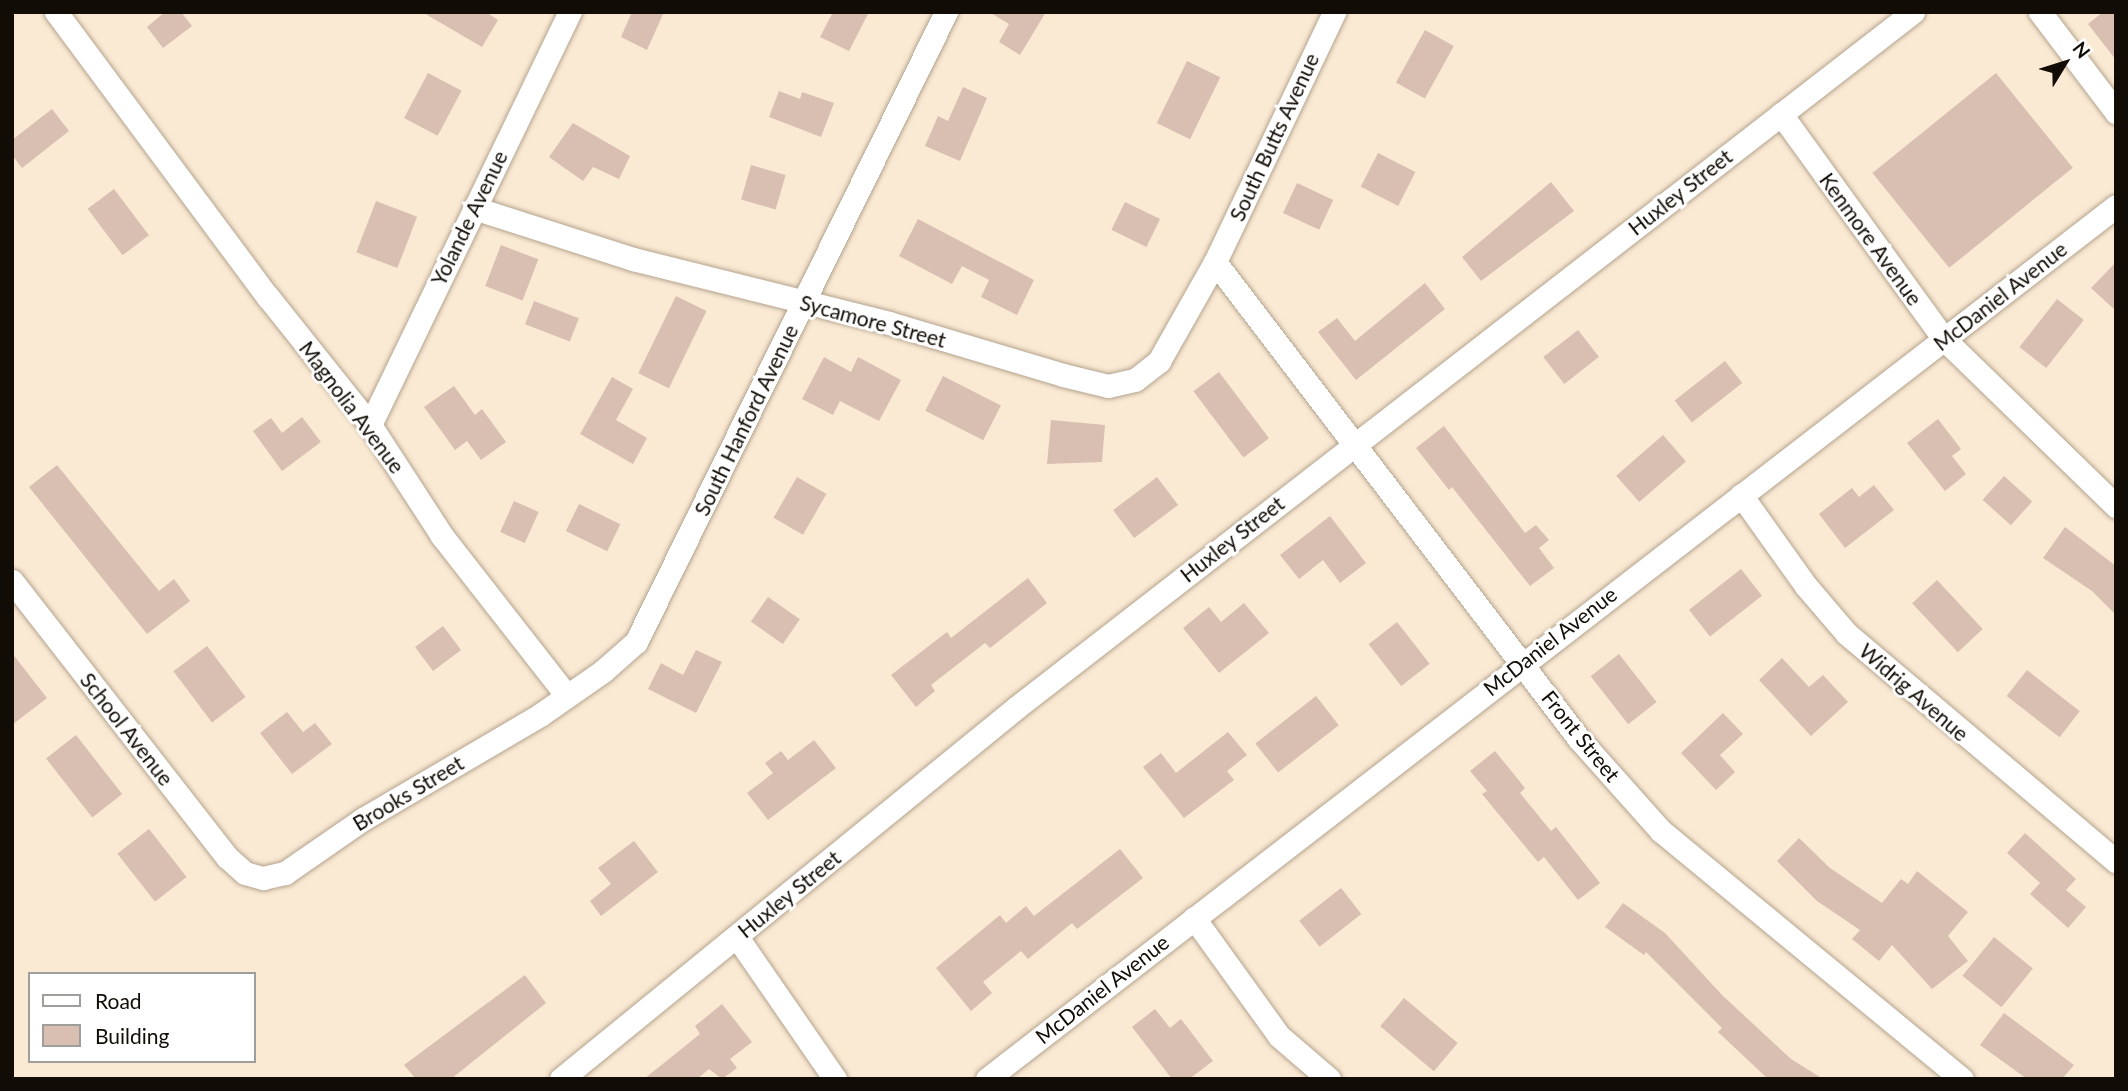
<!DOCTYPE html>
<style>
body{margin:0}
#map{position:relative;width:2128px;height:1091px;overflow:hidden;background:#fae9d3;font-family:Lato,sans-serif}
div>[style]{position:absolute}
.building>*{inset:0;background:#d9bfb2;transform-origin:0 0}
.roads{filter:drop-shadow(0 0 2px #b4a48f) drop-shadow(0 0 2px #b4a48f)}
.street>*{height:23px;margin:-11.5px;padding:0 11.5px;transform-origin:11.5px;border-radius:11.5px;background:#fff}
span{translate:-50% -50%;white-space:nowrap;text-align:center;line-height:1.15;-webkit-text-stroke:6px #fff;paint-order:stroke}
.street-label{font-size:21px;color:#110c05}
.frame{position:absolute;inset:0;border:14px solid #110c05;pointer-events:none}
.legend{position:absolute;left:28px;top:972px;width:228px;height:91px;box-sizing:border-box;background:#fff;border:2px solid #a09e9b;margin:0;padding:9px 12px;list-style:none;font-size:21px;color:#110c05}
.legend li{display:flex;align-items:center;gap:14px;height:35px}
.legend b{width:35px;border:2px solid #a09e9b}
.north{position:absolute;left:2030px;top:28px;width:70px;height:70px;-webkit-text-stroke:5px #fff;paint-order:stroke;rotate:52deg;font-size:19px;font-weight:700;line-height:28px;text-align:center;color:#110c05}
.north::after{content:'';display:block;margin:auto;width:24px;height:32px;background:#110c05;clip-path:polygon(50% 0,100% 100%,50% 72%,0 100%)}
</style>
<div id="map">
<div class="building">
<div style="clip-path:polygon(165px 12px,181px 12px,192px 26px,163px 48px,147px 27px)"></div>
<div style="clip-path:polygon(422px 12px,486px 12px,498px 20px,482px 47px)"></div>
<div style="clip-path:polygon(632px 12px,664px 12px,647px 50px,621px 37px)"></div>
<div style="clip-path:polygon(833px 12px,869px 12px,849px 51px,820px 37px)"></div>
<div style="clip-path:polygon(989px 12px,1046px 12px,1020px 55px,999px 42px,1009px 24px)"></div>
<div style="clip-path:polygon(2103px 12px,2116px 12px,2116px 60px,2088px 24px)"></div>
<div style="left:1425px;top:30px;width:33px;height:60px;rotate:29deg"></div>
<div style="left:1187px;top:61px;width:37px;height:69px;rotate:26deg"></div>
<div style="left:428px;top:73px;width:38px;height:51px;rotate:28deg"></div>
<div style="left:1996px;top:73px;width:122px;height:159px;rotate:51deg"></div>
<div style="clip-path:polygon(963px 87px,987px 98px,960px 161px,925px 146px,938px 116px,948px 121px)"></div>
<div style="clip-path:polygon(779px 91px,800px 99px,802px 92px,834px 103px,821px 137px,769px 117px)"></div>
<div style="clip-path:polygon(52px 109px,69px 131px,22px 168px,12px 155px,12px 140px)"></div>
<div style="clip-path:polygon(573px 123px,630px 156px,619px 179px,593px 167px,583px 181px,549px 157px)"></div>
<div style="left:1378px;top:153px;width:42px;height:38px;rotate:27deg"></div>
<div style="left:751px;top:165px;width:36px;height:36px;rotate:16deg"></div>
<div style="clip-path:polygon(1551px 182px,1574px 211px,1481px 281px,1462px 257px)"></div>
<div style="left:1297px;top:183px;width:40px;height:33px;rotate:25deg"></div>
<div style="left:114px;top:189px;width:58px;height:33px;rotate:53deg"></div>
<div style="left:376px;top:201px;width:44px;height:55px;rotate:21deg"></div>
<div style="left:1125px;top:202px;width:39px;height:31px;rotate:26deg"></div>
<div style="clip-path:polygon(918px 219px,1034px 280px,1017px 315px,981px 297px,989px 280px,962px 266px,952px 284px,899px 256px)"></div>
<div style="left:501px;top:245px;width:40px;height:44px;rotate:21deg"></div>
<div style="clip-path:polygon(2116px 262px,2116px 311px,2091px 288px)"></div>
<div style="clip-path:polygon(1425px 283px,1445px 309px,1356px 380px,1318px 332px,1337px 318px,1355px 341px)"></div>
<div style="left:676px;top:296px;width:34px;height:86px;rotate:26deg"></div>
<div style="left:2057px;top:299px;width:34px;height:61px;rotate:38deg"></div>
<div style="left:534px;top:301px;width:48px;height:25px;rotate:21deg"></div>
<div style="left:1578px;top:330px;width:34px;height:44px;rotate:52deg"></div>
<div style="clip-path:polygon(824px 357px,851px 372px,858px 357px,901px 380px,879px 421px,840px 401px,833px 415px,802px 399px)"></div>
<div style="left:1725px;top:361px;width:28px;height:64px;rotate:52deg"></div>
<div style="left:1219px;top:372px;width:83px;height:32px;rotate:53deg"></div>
<div style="left:943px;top:376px;width:65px;height:39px;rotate:27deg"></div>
<div style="clip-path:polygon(612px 377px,633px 389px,616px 420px,647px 438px,633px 464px,580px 434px)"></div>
<div style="clip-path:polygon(454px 386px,475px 415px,482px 409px,506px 442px,481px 460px,467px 441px,455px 450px,424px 407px)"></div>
<div style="clip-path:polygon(302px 417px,321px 442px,282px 471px,253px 431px,271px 418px,282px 433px)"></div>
<div style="clip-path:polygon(1938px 419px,1961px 449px,1952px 456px,1966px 474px,1945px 491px,1907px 443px)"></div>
<div style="clip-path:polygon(1051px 420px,1105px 425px,1102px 462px,1047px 464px)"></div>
<div style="clip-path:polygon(1444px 426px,1525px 533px,1536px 525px,1549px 540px,1539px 548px,1554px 568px,1530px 586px,1452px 487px,1449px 490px,1416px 448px)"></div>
<div style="left:1663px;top:435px;width:35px;height:62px;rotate:49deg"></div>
<div style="clip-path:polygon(57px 465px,159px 591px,174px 579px,190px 601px,147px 634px,29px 487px)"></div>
<div style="left:2004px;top:476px;width:38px;height:32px;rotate:42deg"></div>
<div style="left:797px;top:477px;width:34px;height:47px;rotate:30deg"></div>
<div style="left:1157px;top:477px;width:35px;height:55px;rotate:53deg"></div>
<div style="clip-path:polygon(1874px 485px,1894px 510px,1845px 548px,1819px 514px,1852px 488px,1859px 497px)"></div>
<div style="left:514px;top:501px;width:27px;height:34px;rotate:24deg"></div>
<div style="left:579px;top:504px;width:46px;height:30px;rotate:26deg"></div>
<div style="clip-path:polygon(1330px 516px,1366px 563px,1340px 583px,1323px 560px,1299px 579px,1280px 555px)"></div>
<div style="clip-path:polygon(2065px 527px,2116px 566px,2116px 615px,2092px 591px,2043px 558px)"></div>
<div style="left:1741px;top:569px;width:34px;height:66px;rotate:52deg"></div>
<div style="clip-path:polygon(1028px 578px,1047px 603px,990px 648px,985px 643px,931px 685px,935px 691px,916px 707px,891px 675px,947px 632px,951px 638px)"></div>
<div style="left:1937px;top:580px;width:67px;height:34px;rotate:47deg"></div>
<div style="left:768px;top:597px;width:39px;height:30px;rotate:35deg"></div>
<div style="clip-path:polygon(1244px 603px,1269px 633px,1219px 673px,1183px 628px,1209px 607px,1221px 622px)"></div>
<div style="left:1397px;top:622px;width:53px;height:36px;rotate:52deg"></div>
<div style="left:443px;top:626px;width:30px;height:35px;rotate:53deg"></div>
<div style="left:207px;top:646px;width:64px;height:42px;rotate:53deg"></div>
<div style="clip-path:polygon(696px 650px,722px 662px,696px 713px,648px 689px,661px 663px,683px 675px)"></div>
<div style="clip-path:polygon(12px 653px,47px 698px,12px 725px)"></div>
<div style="left:1619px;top:654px;width:61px;height:36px;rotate:52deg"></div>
<div style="clip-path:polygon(1782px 658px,1809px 687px,1823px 675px,1848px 702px,1811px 736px,1759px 680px)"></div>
<div style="left:2027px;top:670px;width:67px;height:33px;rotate:38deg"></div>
<div style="left:1316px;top:696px;width:37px;height:77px;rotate:52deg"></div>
<div style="clip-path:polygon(287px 712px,303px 732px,315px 723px,332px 744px,292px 774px,260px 733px)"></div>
<div style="clip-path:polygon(1723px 713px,1743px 734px,1720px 755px,1735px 772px,1716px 790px,1681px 753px)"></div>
<div style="clip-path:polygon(1228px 732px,1247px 755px,1227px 771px,1234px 780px,1184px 818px,1143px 767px,1161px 753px,1176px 773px)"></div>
<div style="left:76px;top:735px;width:75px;height:38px;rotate:52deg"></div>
<div style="clip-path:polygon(814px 740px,836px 768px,768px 820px,747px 793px,773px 773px,765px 763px,781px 751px,788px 760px)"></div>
<div style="clip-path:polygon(1495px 751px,1525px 788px,1520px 793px,1551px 831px,1556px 827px,1600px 883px,1578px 900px,1544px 857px,1538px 862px,1482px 794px,1487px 791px,1470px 771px)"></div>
<div style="left:149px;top:829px;width:61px;height:40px;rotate:52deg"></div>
<div style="clip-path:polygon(2025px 833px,2076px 879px,2066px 890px,2086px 907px,2068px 928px,2030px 894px,2040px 883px,2007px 853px)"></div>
<div style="clip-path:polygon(1799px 838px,1830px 868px,1882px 903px,1901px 879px,1908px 884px,1917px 871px,1968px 912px,1948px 936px,1968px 961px,1932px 989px,1892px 945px,1879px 961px,1852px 939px,1860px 930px,1817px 901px,1777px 861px)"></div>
<div style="clip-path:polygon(634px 841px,658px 872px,601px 916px,590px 901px,611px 884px,598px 868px)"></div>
<div style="clip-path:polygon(1120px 849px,1143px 878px,1077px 929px,1072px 923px,1028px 959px,1021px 951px,983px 982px,992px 993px,971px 1011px,936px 968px,1000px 915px,1006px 923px,1026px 906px,1034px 916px)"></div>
<div style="left:1341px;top:888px;width:33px;height:53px;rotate:52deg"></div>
<div style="clip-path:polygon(1623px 903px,1665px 933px,1722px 995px,1791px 1059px,1823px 1079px,1768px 1079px,1718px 1032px,1722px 1028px,1646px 952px,1644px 955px,1605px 927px)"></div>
<div style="left:1994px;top:937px;width:50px;height:50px;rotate:39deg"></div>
<div style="clip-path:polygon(525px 975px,546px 1003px,451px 1079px,416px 1079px,404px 1065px)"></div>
<div style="left:1404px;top:998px;width:70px;height:37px;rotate:40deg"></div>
<div style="clip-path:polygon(722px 1004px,752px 1042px,730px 1059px,737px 1068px,722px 1079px,709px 1069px,697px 1079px,644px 1079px,700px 1034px,695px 1026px)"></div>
<div style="clip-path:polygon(1155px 1009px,1170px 1028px,1181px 1019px,1213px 1061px,1189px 1079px,1172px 1079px,1132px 1027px)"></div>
<div style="clip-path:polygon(2004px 1013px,2074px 1065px,2062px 1079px,2027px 1079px,1980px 1045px)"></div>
</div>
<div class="roads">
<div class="street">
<div style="left:56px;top:12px;width:355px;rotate:53.4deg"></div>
<div style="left:268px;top:297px;width:164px;rotate:51.4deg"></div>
<div style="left:370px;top:425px;width:132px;rotate:57deg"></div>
<div style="left:442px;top:536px;width:203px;rotate:52deg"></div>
<div style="left:2040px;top:12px;width:126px;rotate:52.8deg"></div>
<div style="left:1781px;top:114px;width:278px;rotate:54.1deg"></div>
<div style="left:1944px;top:339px;width:240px;rotate:44.2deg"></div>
<div style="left:474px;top:208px;width:167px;rotate:17.8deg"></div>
<div style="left:633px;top:259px;width:264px;rotate:14deg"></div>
<div style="left:889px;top:323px;width:182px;rotate:16.6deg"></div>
<div style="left:1063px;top:375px;width:46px;rotate:13.7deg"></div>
<div style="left:1108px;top:386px;width:28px;rotate:-13deg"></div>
<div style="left:1135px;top:380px;width:31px;rotate:-38deg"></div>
<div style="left:1159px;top:361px;width:114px;rotate:-60.5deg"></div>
<div style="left:1215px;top:262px;width:277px;rotate:-64.5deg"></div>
<div style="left:1215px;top:262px;width:600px;rotate:52.65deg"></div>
<div style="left:1579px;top:739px;width:123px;rotate:48.3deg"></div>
<div style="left:1661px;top:831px;width:390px;rotate:39.5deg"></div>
<div style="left:370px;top:425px;width:459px;rotate:-64.2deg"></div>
<div style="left:1741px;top:495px;width:112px;rotate:54.5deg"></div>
<div style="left:1806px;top:586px;width:63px;rotate:49.5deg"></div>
<div style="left:1847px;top:634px;width:352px;rotate:40.2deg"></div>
<div style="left:12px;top:581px;width:350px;rotate:52.1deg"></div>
<div style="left:227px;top:857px;width:24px;rotate:42deg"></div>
<div style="left:245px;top:873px;width:19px;rotate:16deg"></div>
<div style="left:263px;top:878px;width:23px;rotate:-13deg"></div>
<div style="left:285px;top:873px;width:95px;rotate:-34.7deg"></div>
<div style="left:363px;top:819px;width:205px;rotate:-30.4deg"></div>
<div style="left:540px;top:715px;width:77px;rotate:-34.9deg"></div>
<div style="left:603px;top:671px;width:44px;rotate:-41.3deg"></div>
<div style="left:636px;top:642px;width:702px;rotate:-63.8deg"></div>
<div style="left:1194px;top:918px;width:145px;rotate:54.2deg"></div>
<div style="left:1279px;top:1036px;width:66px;rotate:40.7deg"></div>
<div style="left:737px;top:937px;width:173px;rotate:55.4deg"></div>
<div style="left:561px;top:1079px;width:588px;rotate:-39.21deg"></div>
<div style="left:1017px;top:707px;width:1134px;rotate:-37.8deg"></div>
<div style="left:987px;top:1079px;width:1427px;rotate:-37.71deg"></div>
</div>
</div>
<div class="street-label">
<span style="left:1274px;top:137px;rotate:-65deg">South Butts Avenue</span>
<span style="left:1680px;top:192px;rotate:-38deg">Huxley Street</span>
<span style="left:469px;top:218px;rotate:-64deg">Yolande Avenue</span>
<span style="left:1871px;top:239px;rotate:54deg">Kenmore Avenue</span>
<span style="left:2000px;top:296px;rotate:-38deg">McDaniel Avenue</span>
<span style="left:873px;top:321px;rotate:15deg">Sycamore Street</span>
<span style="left:352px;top:407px;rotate:53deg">Magnolia Avenue</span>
<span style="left:746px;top:420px;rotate:-64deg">South Hanford Avenue</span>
<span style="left:1232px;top:539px;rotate:-38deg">Huxley Street</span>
<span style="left:1550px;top:641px;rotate:-38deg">McDaniel Avenue</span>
<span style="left:1914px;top:692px;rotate:41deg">Widrig Avenue</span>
<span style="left:127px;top:729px;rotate:52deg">School Avenue</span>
<span style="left:1581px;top:736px;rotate:51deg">Front Street</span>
<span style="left:408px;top:793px;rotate:-31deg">Brooks Street</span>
<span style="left:789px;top:894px;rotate:-39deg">Huxley Street</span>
<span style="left:1102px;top:989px;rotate:-38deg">McDaniel Avenue</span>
</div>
<div class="frame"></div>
<ul class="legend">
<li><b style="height:9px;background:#fff"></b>Road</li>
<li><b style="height:19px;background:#d9bfb2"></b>Building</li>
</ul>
<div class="north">N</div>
</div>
